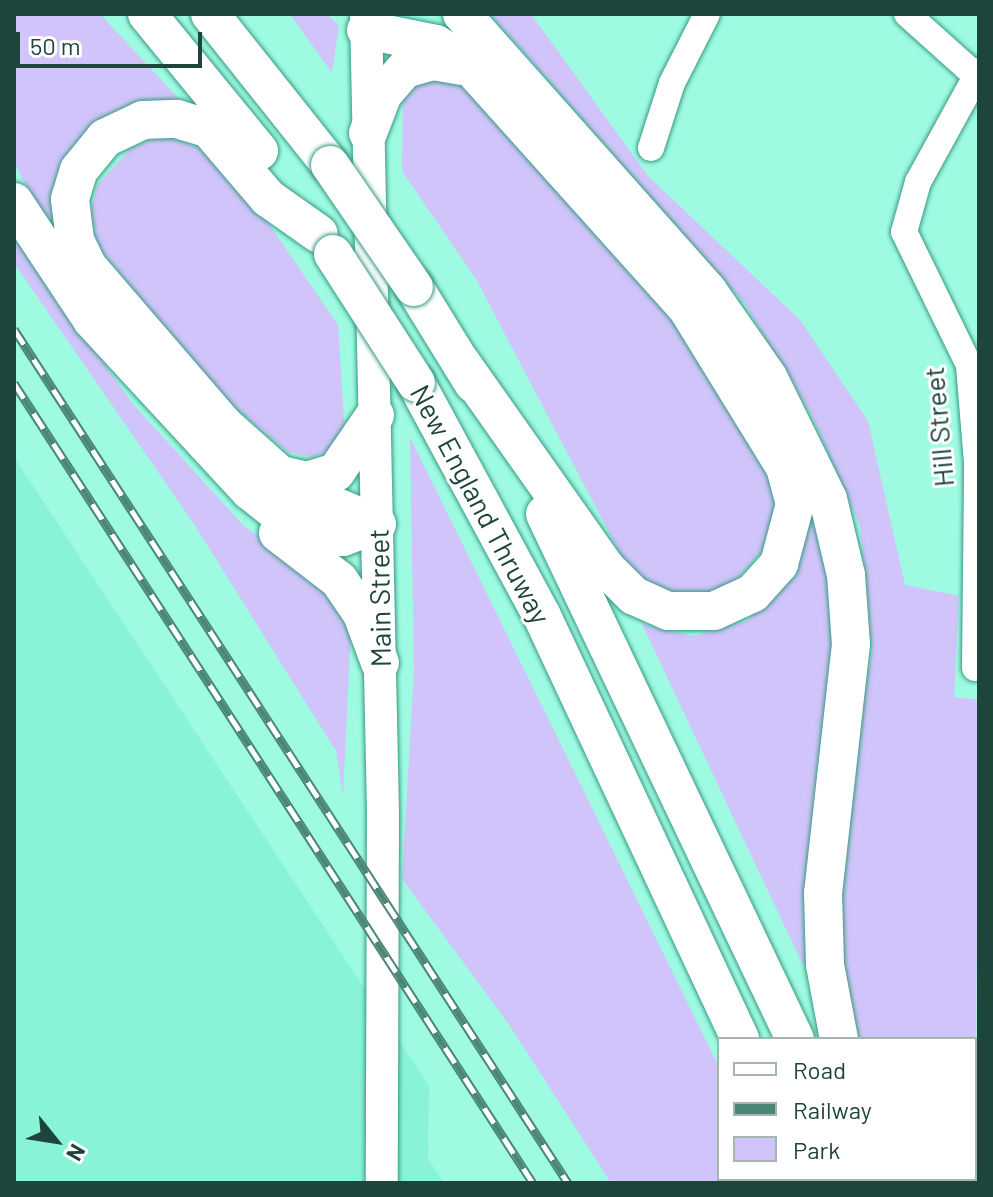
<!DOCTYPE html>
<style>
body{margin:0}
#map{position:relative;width:993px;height:1197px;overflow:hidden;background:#9efbe2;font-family:Barlow,sans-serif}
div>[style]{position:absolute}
.built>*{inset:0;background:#89f3d7}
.green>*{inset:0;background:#d0c4fa}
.roads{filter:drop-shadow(0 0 2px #389983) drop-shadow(0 0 2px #389983)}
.minor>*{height:26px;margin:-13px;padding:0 13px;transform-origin:13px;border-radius:13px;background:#fff}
.major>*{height:32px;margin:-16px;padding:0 16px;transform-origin:16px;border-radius:16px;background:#fff}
.highway>*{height:38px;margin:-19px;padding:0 19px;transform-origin:19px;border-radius:19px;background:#fff}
.rail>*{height:9px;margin-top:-4.5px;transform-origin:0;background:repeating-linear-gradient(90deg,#fff 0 18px,#4c8677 0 36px);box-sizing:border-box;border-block:2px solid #4c8677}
.bridges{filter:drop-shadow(0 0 2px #389983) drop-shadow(0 0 2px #389983)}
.highway-bridge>*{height:38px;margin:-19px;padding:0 19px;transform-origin:19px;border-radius:19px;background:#fff}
span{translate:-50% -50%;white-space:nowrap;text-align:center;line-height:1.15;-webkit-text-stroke:6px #fff;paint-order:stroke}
.street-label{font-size:28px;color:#1e453b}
.frame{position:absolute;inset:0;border:16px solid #1e453b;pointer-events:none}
.legend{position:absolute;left:717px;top:1037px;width:260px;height:144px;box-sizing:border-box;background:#fff;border:2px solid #a5b5b1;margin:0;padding:10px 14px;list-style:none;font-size:24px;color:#1e453b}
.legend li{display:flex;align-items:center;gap:16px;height:40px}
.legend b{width:40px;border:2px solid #a5b5b1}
.north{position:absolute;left:16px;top:1101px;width:80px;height:80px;-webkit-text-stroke:6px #fff;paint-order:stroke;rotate:120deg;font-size:22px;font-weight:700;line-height:32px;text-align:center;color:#1e453b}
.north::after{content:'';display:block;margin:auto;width:28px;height:36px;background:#1e453b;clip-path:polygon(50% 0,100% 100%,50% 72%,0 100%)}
.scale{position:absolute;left:16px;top:32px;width:186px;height:36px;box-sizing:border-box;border:4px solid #1e453b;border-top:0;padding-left:10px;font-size:24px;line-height:28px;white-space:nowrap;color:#1e453b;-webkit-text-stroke:6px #fff;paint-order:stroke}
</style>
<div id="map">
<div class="built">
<div style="clip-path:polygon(14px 457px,429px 1086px,428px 1159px,444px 1183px,14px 1183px)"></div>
</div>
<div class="green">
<div style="clip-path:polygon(14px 14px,100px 14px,180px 100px,147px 103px,47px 229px,14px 162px)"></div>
<div style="clip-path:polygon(290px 14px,326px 14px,339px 25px,332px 73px)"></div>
<div style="clip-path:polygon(490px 14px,531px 14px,648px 176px,800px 320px,868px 421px,905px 585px,959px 596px,954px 697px,979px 700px,975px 1172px,975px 1039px,855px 1039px,837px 955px,844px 807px,872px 652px,860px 526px,811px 414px,745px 304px)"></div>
<div style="clip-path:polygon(442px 72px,468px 87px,515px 145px,544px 164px,693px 333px,780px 492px,764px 548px,730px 587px,687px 597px,645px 582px,622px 557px,476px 279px,402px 171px,403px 93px,418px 76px)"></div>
<div style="clip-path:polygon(163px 135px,206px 151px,243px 186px,338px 325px,345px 434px,330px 451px,311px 457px,288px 452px,208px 385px,98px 246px,90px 213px,98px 184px,131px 148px)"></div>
<div style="clip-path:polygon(14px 235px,132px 403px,243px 525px,337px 593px,351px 629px,343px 796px,336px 751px,194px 524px,14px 263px)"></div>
<div style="clip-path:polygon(410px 437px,719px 1067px,719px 1179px,775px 1183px,611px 1183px,508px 1023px,402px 879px,414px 671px)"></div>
<div style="clip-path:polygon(812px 500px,843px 659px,810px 963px,802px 963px,642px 624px,693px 636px,747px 621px,794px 570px)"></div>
</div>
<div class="roads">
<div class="minor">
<div style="left:907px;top:14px;width:93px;rotate:41.9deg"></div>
<div style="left:651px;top:148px;width:68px;rotate:-72.1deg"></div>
<div style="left:672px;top:83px;width:77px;rotate:-63.1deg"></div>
<div style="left:975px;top:668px;width:205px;rotate:-89.4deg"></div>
<div style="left:977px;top:463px;width:98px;rotate:-94.7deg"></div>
<div style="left:969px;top:365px;width:148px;rotate:-116deg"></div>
<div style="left:904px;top:232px;width:52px;rotate:-74.4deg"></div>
<div style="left:918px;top:182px;width:127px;rotate:-61.2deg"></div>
<div style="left:977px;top:1183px;width:3px;rotate:-45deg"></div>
</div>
<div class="major">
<div style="left:366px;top:14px;width:801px;rotate:88.78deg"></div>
<div style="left:383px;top:815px;width:368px;rotate:90.2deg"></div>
</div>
<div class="highway">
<div style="left:147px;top:14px;width:177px;rotate:50.7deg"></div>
<div style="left:210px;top:14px;width:193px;rotate:51.5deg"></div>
<div style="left:462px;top:14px;width:370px;rotate:48.4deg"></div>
<div style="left:708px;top:291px;width:105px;rotate:55.1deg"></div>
<div style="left:768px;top:377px;width:136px;rotate:63.8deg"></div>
<div style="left:828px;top:499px;width:78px;rotate:76.7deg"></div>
<div style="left:846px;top:575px;width:69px;rotate:85.9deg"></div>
<div style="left:851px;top:644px;width:251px;rotate:96.4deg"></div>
<div style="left:823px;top:893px;width:72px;rotate:88.4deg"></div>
<div style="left:825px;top:965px;width:75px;rotate:79.3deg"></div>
<div style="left:366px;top:30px;width:71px;rotate:11.3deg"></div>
<div style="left:436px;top:44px;width:38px;rotate:32deg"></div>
<div style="left:468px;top:64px;width:328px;rotate:48.1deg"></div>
<div style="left:687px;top:308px;width:187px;rotate:58.4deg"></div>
<div style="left:785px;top:467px;width:38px;rotate:75deg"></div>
<div style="left:795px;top:504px;width:62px;rotate:104.9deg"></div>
<div style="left:779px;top:564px;width:39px;rotate:132deg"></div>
<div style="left:753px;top:593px;width:43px;rotate:155.2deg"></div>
<div style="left:714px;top:611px;width:46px;rotate:180deg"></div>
<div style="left:668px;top:611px;width:37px;rotate:-156deg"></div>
<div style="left:634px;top:596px;width:40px;rotate:-135deg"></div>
<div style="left:606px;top:568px;width:253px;rotate:-125.2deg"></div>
<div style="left:368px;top:133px;width:42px;rotate:-69deg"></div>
<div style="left:383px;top:94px;width:33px;rotate:-49deg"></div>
<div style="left:405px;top:69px;width:29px;rotate:-16deg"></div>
<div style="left:433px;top:61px;width:28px;rotate:10deg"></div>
<div style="left:14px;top:202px;width:141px;rotate:56.5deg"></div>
<div style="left:92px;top:320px;width:233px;rotate:47.3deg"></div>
<div style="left:250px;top:491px;width:56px;rotate:38.5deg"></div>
<div style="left:294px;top:526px;width:50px;rotate:12.7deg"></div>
<div style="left:343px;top:537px;width:36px;rotate:-21deg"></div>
<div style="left:377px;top:524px;width:87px;rotate:-157deg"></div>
<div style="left:297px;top:490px;width:98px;rotate:-138.3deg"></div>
<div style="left:224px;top:425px;width:208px;rotate:-130.7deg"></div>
<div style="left:88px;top:267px;width:30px;rotate:-116deg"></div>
<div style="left:75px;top:240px;width:41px;rotate:-97deg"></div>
<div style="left:70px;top:199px;width:30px;rotate:-73deg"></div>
<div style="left:79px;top:170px;width:41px;rotate:-50.9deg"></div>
<div style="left:105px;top:138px;width:42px;rotate:-25.3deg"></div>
<div style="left:143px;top:120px;width:34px;rotate:-2deg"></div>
<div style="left:177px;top:119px;width:34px;rotate:17deg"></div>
<div style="left:209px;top:129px;width:91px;rotate:49.5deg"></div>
<div style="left:268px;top:198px;width:62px;rotate:35.2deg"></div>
<div style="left:414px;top:287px;width:113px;rotate:58.4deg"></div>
<div style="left:416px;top:383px;width:265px;rotate:61.6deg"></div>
<div style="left:542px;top:616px;width:467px;rotate:64.9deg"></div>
<div style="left:281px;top:475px;width:27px;rotate:13deg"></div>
<div style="left:307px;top:481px;width:30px;rotate:-17deg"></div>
<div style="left:336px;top:472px;width:69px;rotate:-55.6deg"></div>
<div style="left:545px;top:514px;width:581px;rotate:64.54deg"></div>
<div style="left:278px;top:533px;width:77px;rotate:37.6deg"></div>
<div style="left:339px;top:580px;width:41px;rotate:55.9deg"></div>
<div style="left:362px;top:614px;width:52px;rotate:69.8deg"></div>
<div style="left:811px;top:1179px;width:4px;rotate:63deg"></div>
<div style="left:865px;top:1179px;width:4px;rotate:63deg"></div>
</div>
</div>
<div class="rail">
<div style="left:14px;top:329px;width:1018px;rotate:57.03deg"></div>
<div style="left:14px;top:383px;width:954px;rotate:57.03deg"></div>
</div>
<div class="bridges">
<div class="highway-bridge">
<div style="left:330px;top:165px;width:148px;rotate:55.5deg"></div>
<div style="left:333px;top:254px;width:153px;rotate:57.2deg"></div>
</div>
</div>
<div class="street-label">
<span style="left:938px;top:427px;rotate:-95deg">Hill Street</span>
<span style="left:481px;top:504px;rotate:62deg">New England Thruway</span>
<span style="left:379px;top:598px;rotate:-91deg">Main Street</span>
</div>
<div class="frame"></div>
<ul class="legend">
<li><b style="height:10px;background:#fff"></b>Road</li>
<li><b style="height:10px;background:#4c8677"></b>Railway</li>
<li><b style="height:22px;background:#d0c4fa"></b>Park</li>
</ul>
<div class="north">N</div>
<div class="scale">50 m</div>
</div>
